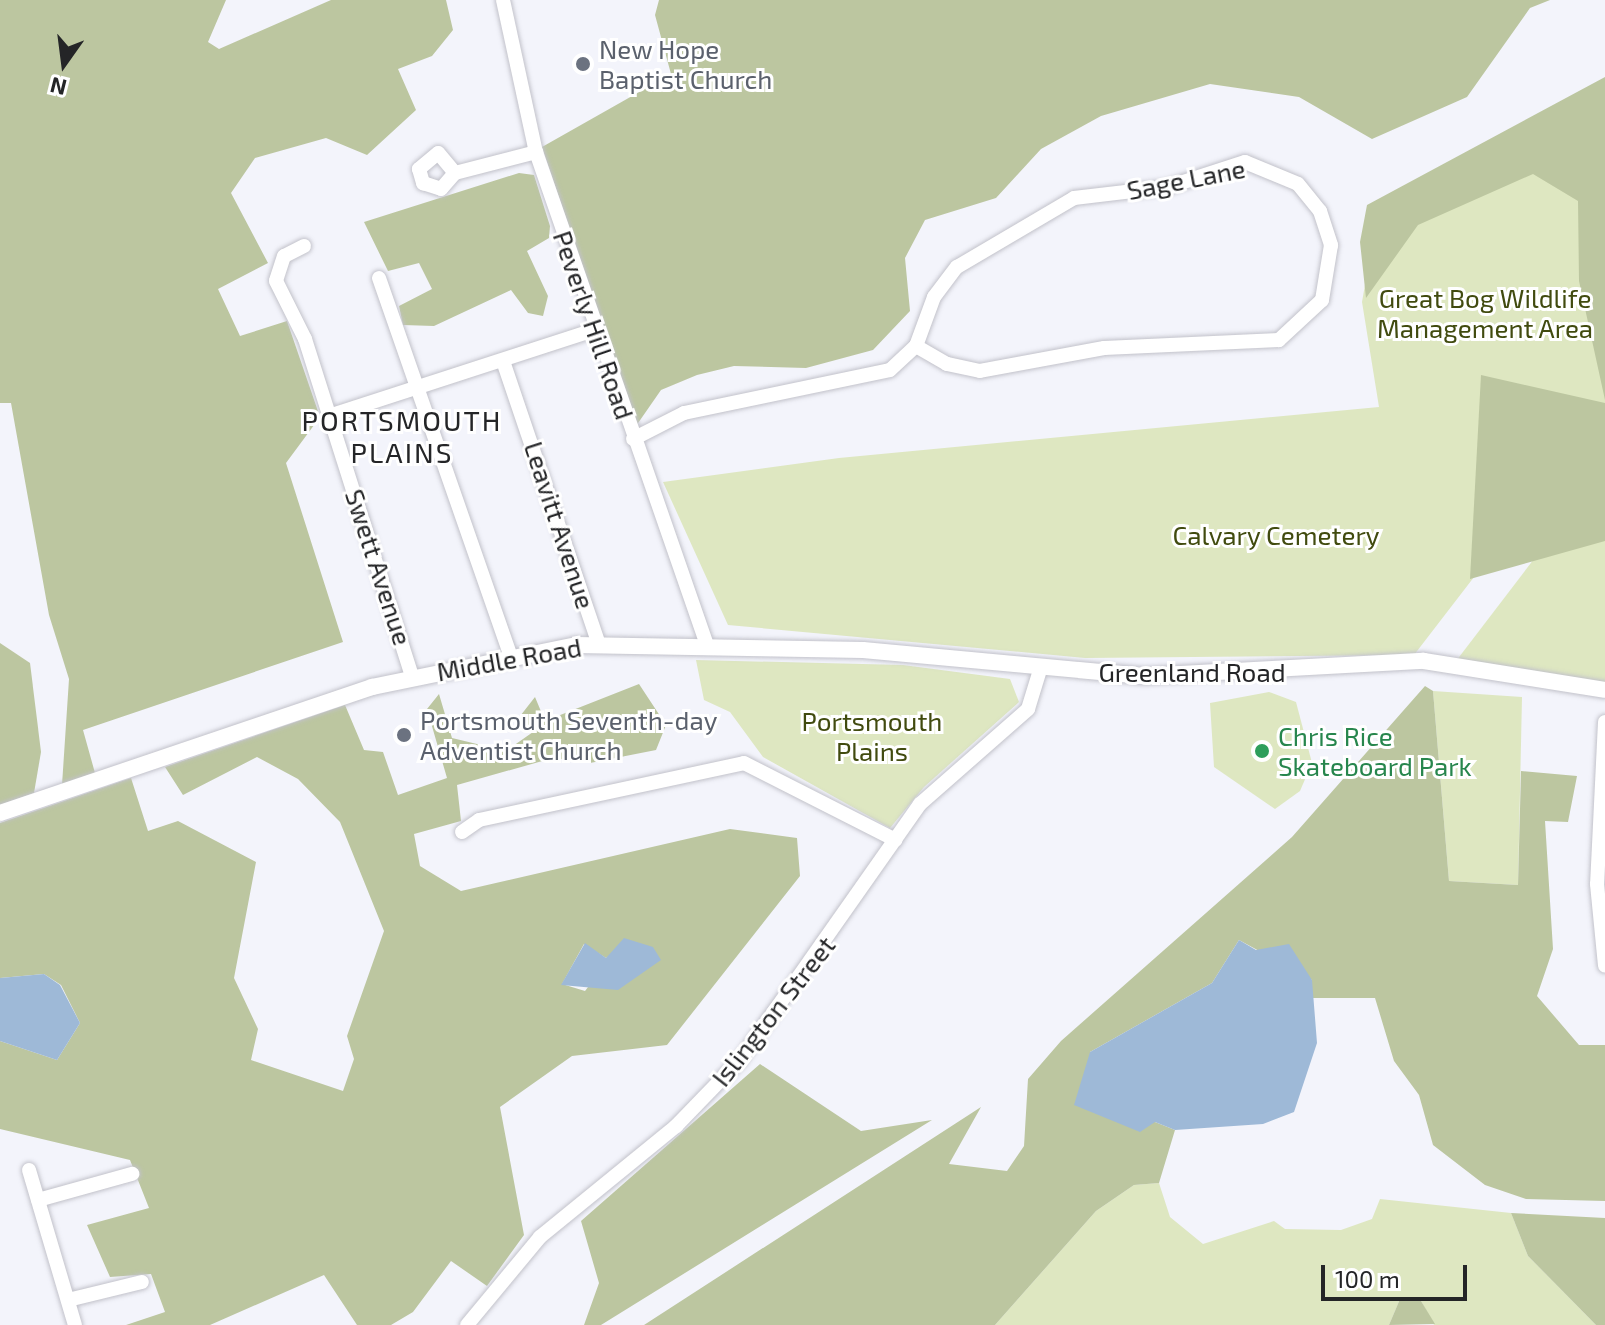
<!DOCTYPE html>
<style>
body{margin:0}
#map{position:relative;width:1605px;height:1325px;overflow:hidden;background:#f3f4fb;font-family:"Exo 2",sans-serif}
div>[style]{position:absolute}
.green>*{inset:0;background:#dee7c1}
.forest>*{inset:0;background:#bcc6a0}
.water>*{inset:0;background:#9eb9d7}
.roads{filter:drop-shadow(0 0 2px #c2c2ca) drop-shadow(0 0 2px #c2c2ca)}
.minor>*{height:14px;margin:-7px;padding:0 7px;transform-origin:7px;border-radius:7px;background:#fff}
.major>*{height:16px;margin:-8px;padding:0 8px;transform-origin:8px;border-radius:8px;background:#fff}
.dots>*{width:22px;height:22px;translate:-50% -50%;box-sizing:border-box;border:4px solid #fff;border-radius:50%}
span{translate:-50% -50%;white-space:nowrap;text-align:center;line-height:1.15;-webkit-text-stroke:6px #fff;paint-order:stroke}
.worship-label{font-size:26px;color:#5b616d}
.left{translate:0 -50%;text-align:left}
.street-label{font-size:26px;color:#242527}
.park-label{font-size:26px;color:#414b0f}
.leisure-label{font-size:26px;color:#27864d}
.neighbourhood-label{font-size:28px;color:#242527;letter-spacing:2px}
.north{position:absolute;left:24px;top:24px;width:80px;height:80px;-webkit-text-stroke:6px #fff;paint-order:stroke;rotate:194deg;font-size:22px;font-weight:700;line-height:32px;text-align:center;color:#242527}
.north::after{content:'';display:block;margin:auto;width:28px;height:36px;background:#242527;clip-path:polygon(50% 0,100% 100%,50% 72%,0 100%)}
.scale{position:absolute;left:1321px;top:1265px;width:146px;height:36px;box-sizing:border-box;border:4px solid #242527;border-top:0;padding-left:10px;font-size:24px;line-height:28px;white-space:nowrap;color:#242527;-webkit-text-stroke:6px #fff;paint-order:stroke}
</style>
<div id="map">
<div class="green">
<div style="clip-path:polygon(1605px 119px,1605px 407px,1414px 655px,1085px 658px,728px 625px,663px 482px,839px 458px,1379px 407px,1362px 302px,1367px 273px,1386px 240px)"></div>
<div style="clip-path:polygon(1605px 466px,1605px 694px,1453px 665px)"></div>
<div style="clip-path:polygon(696px 660px,903px 665px,1010px 679px,1019px 702px,924px 787px,890px 828px,763px 757px,730px 712px,704px 700px)"></div>
<div style="clip-path:polygon(1433px 691px,1522px 697px,1518px 885px,1449px 881px)"></div>
<div style="clip-path:polygon(1269px 692px,1296px 702px,1312px 763px,1300px 791px,1275px 809px,1214px 767px,1210px 703px)"></div>
<div style="clip-path:polygon(1159px 1183px,1170px 1217px,1203px 1244px,1274px 1221px,1285px 1229px,1341px 1230px,1372px 1219px,1380px 1199px,1511px 1213px,1528px 1256px,1596px 1325px,1434px 1325px,1421px 1301px,1400px 1299px,1389px 1325px,995px 1325px,1096px 1211px,1134px 1185px)"></div>
</div>
<div class="forest">
<div style="clip-path:polygon(0 0,226px 0,208px 42px,219px 49px,331px 0,446px 0,453px 30px,432px 56px,398px 69px,416px 110px,367px 155px,326px 138px,255px 158px,231px 193px,268px 263px,218px 289px,240px 336px,287px 321px,320px 417px,286px 463px,343px 642px,83px 730px,95px 773px,62px 785px,69px 679px,49px 615px,11px 403px,0 403px)"></div>
<div style="clip-path:polygon(659px 0,1550px 0,1530px 8px,1467px 97px,1372px 139px,1299px 97px,1210px 84px,1101px 116px,1041px 149px,996px 198px,925px 220px,905px 258px,910px 311px,873px 350px,806px 368px,734px 366px,697px 375px,661px 390px,636px 426px,542px 147px,671px 74px,655px 15px)"></div>
<div style="clip-path:polygon(1605px 77px,1605px 400px,1579px 281px,1578px 201px,1533px 174px,1418px 225px,1366px 298px,1360px 242px,1367px 205px)"></div>
<div style="clip-path:polygon(519px 173px,534px 175px,550px 226px,549px 238px,527px 251px,548px 296px,543px 316px,528px 313px,511px 290px,434px 326px,403px 325px,399px 306px,432px 289px,419px 263px,388px 271px,364px 222px)"></div>
<div style="clip-path:polygon(1481px 375px,1605px 403px,1605px 541px,1470px 579px)"></div>
<div style="clip-path:polygon(0 643px,30px 663px,41px 752px,34px 793px,0 805px)"></div>
<div style="clip-path:polygon(evenodd,639px 684px,666px 725px,656px 750px,590px 763px,553px 758px,457px 785px,461px 821px,414px 834px,420px 866px,461px 891px,730px 829px,797px 838px,800px 876px,667px 1045px,572px 1056px,500px 1107px,524px 1235px,487px 1286px,451px 1261px,413px 1312px,391px 1325px,357px 1325px,324px 1275px,210px 1325px,126px 1325px,165px 1312px,151px 1274px,110px 1277px,87px 1225px,149px 1208px,130px 1160px,0 1129px,0 1041px,57px 1060px,80px 1023px,61px 985px,44px 974px,0 978px,0 823px,131px 778px,148px 831px,178px 821px,256px 862px,234px 978px,258px 1029px,251px 1060px,343px 1091px,354px 1059px,347px 1036px,384px 931px,340px 822px,298px 779px,257px 757px,183px 795px,165px 767px,345px 705px,364px 750px,383px 752px,398px 795px,447px 778px,427px 709px,439px 694px,452px 738px,506px 751px,533px 732px,517px 720px,535px 697px,545px 721px,639px 684px,584px 944px,606px 958px,615px 952px,585px 991px,562px 984px,584px 944px)"></div>
<div style="clip-path:polygon(1425px 686px,1433px 691px,1449px 881px,1518px 885px,1521px 771px,1577px 776px,1568px 822px,1545px 821px,1553px 949px,1537px 996px,1579px 1045px,1605px 1045px,1605px 1201px,1526px 1199px,1485px 1185px,1433px 1145px,1419px 1095px,1394px 1061px,1375px 998px,1312px 998px,1312px 980px,1239px 940px,1212px 983px,1090px 1052px,1155px 1122px,1175px 1130px,1159px 1183px,1134px 1185px,1096px 1211px,995px 1325px,644px 1325px,981px 1107px,949px 1164px,1007px 1171px,1024px 1146px,1028px 1079px,1061px 1041px,1292px 837px)"></div>
<div style="clip-path:polygon(760px 1064px,861px 1131px,932px 1120px,601px 1325px,584px 1325px,599px 1283px,581px 1221px)"></div>
<div style="clip-path:polygon(1511px 1213px,1605px 1218px,1605px 1325px,1596px 1325px,1528px 1256px)"></div>
<div style="clip-path:polygon(1400px 1299px,1421px 1301px,1435px 1324px,1389px 1325px)"></div>
</div>
<div class="water">
<div style="clip-path:polygon(624px 938px,653px 947px,661px 960px,618px 990px,561px 985px,585px 943px,606px 958px)"></div>
<div style="clip-path:polygon(1239px 940px,1256px 950px,1289px 944px,1312px 980px,1317px 1043px,1294px 1112px,1263px 1124px,1175px 1130px,1155px 1122px,1140px 1132px,1074px 1105px,1090px 1052px,1212px 983px)"></div>
<div style="clip-path:polygon(44px 974px,60px 985px,80px 1023px,57px 1060px,0 1041px,0 978px)"></div>
</div>
<div class="roads">
<div class="minor">
<div style="left:503px;top:0;width:156px;rotate:77.8deg"></div>
<div style="left:536px;top:152px;width:522px;rotate:70.87deg"></div>
<div style="left:455px;top:173px;width:26px;rotate:-130deg"></div>
<div style="left:438px;top:153px;width:25px;rotate:140deg"></div>
<div style="left:419px;top:169px;width:15px;rotate:74deg"></div>
<div style="left:423px;top:183px;width:19px;rotate:18deg"></div>
<div style="left:441px;top:189px;width:21px;rotate:-49deg"></div>
<div style="left:455px;top:173px;width:84px;rotate:-14.5deg"></div>
<div style="left:304px;top:246px;width:22px;rotate:153deg"></div>
<div style="left:284px;top:256px;width:26px;rotate:108deg"></div>
<div style="left:276px;top:281px;width:65px;rotate:63.4deg"></div>
<div style="left:305px;top:339px;width:354px;rotate:72.4deg"></div>
<div style="left:379px;top:278px;width:399px;rotate:70.8deg"></div>
<div style="left:503px;top:361px;width:299px;rotate:71.3deg"></div>
<div style="left:329px;top:416px;width:279px;rotate:-18deg"></div>
<div style="left:633px;top:439px;width:57px;rotate:-27deg"></div>
<div style="left:684px;top:413px;width:210px;rotate:-11.8deg"></div>
<div style="left:890px;top:370px;width:35px;rotate:-43deg"></div>
<div style="left:916px;top:346px;width:52px;rotate:-69.8deg"></div>
<div style="left:934px;top:297px;width:38px;rotate:-53deg"></div>
<div style="left:957px;top:267px;width:136px;rotate:-30.5deg"></div>
<div style="left:1074px;top:198px;width:95px;rotate:-6.7deg"></div>
<div style="left:1168px;top:187px;width:81px;rotate:-18deg"></div>
<div style="left:1245px;top:162px;width:57px;rotate:22.5deg"></div>
<div style="left:1298px;top:184px;width:35px;rotate:51deg"></div>
<div style="left:1320px;top:211px;width:36px;rotate:72deg"></div>
<div style="left:1331px;top:245px;width:56px;rotate:99.3deg"></div>
<div style="left:1322px;top:300px;width:59px;rotate:137.1deg"></div>
<div style="left:1279px;top:340px;width:175px;rotate:177.4deg"></div>
<div style="left:1104px;top:348px;width:126px;rotate:169.5deg"></div>
<div style="left:980px;top:371px;width:34px;rotate:-168deg"></div>
<div style="left:947px;top:364px;width:36px;rotate:-150deg"></div>
<div style="left:1605px;top:722px;width:162px;rotate:92.8deg"></div>
<div style="left:1597px;top:884px;width:82px;rotate:84.4deg"></div>
<div style="left:462px;top:832px;width:21px;rotate:-35deg"></div>
<div style="left:479px;top:820px;width:271px;rotate:-12.1deg"></div>
<div style="left:744px;top:763px;width:170px;rotate:26.9deg"></div>
<div style="left:29px;top:1170px;width:162px;rotate:73.5deg"></div>
<div style="left:38px;top:1200px;width:98px;rotate:-15.5deg"></div>
<div style="left:68px;top:1300px;width:76px;rotate:-13.7deg"></div>
<div style="left:467px;top:1325px;width:114px;rotate:-50.3deg"></div>
<div style="left:540px;top:1237px;width:176px;rotate:-39.2deg"></div>
<div style="left:676px;top:1126px;width:92px;rotate:-45.9deg"></div>
<div style="left:740px;top:1060px;width:313px;rotate:-54.9deg"></div>
<div style="left:920px;top:804px;width:144px;rotate:-41.3deg"></div>
<div style="left:1028px;top:709px;width:41px;rotate:-72.9deg"></div>
</div>
<div class="major">
<div style="left:0;top:813px;width:393px;rotate:-18.7deg"></div>
<div style="left:372px;top:687px;width:208px;rotate:-11.6deg"></div>
<div style="left:576px;top:645px;width:287px;rotate:1deg"></div>
<div style="left:863px;top:650px;width:282px;rotate:5.3deg"></div>
<div style="left:1144px;top:676px;width:280px;rotate:-3.1deg"></div>
<div style="left:1424px;top:661px;width:183px;rotate:9.1deg"></div>
</div>
</div>
<div class="dots">
<div style="left:583px;top:64px;background:#6b7280"></div>
<div style="left:404px;top:735px;background:#6b7280"></div>
<div style="left:1262px;top:751px;background:#2e9e5b"></div>
</div>
<div class="worship-label">
<span class="left" style="left:599px;top:64px">New Hope<br>Baptist Church</span>
<span class="left" style="left:420px;top:735px">Portsmouth Seventh-day<br>Adventist Church</span>
</div>
<div class="street-label">
<span style="left:1186px;top:179px;rotate:-11deg">Sage Lane</span>
<span style="left:594px;top:325px;rotate:71deg">Peverly Hill Road</span>
<span style="left:560px;top:525px;rotate:72deg">Leavitt Avenue</span>
<span style="left:379px;top:567px;rotate:72deg">Swett Avenue</span>
<span style="left:509px;top:659px;rotate:-10deg">Middle Road</span>
<span style="left:1192px;top:672px">Greenland Road</span>
<span style="left:773px;top:1011px;rotate:-52deg">Islington Street</span>
</div>
<div class="park-label">
<span style="left:1485px;top:313px">Great Bog Wildlife<br>Management Area</span>
<span style="left:1276px;top:535px">Calvary Cemetery</span>
<span style="left:872px;top:736px">Portsmouth<br>Plains</span>
</div>
<div class="leisure-label">
<span class="left" style="left:1278px;top:751px">Chris Rice<br>Skateboard Park</span>
</div>
<div class="neighbourhood-label">
<span style="left:402px;top:436px">PORTSMOUTH<br>PLAINS</span>
</div>
<div class="north">N</div>
<div class="scale">100 m</div>
</div>
